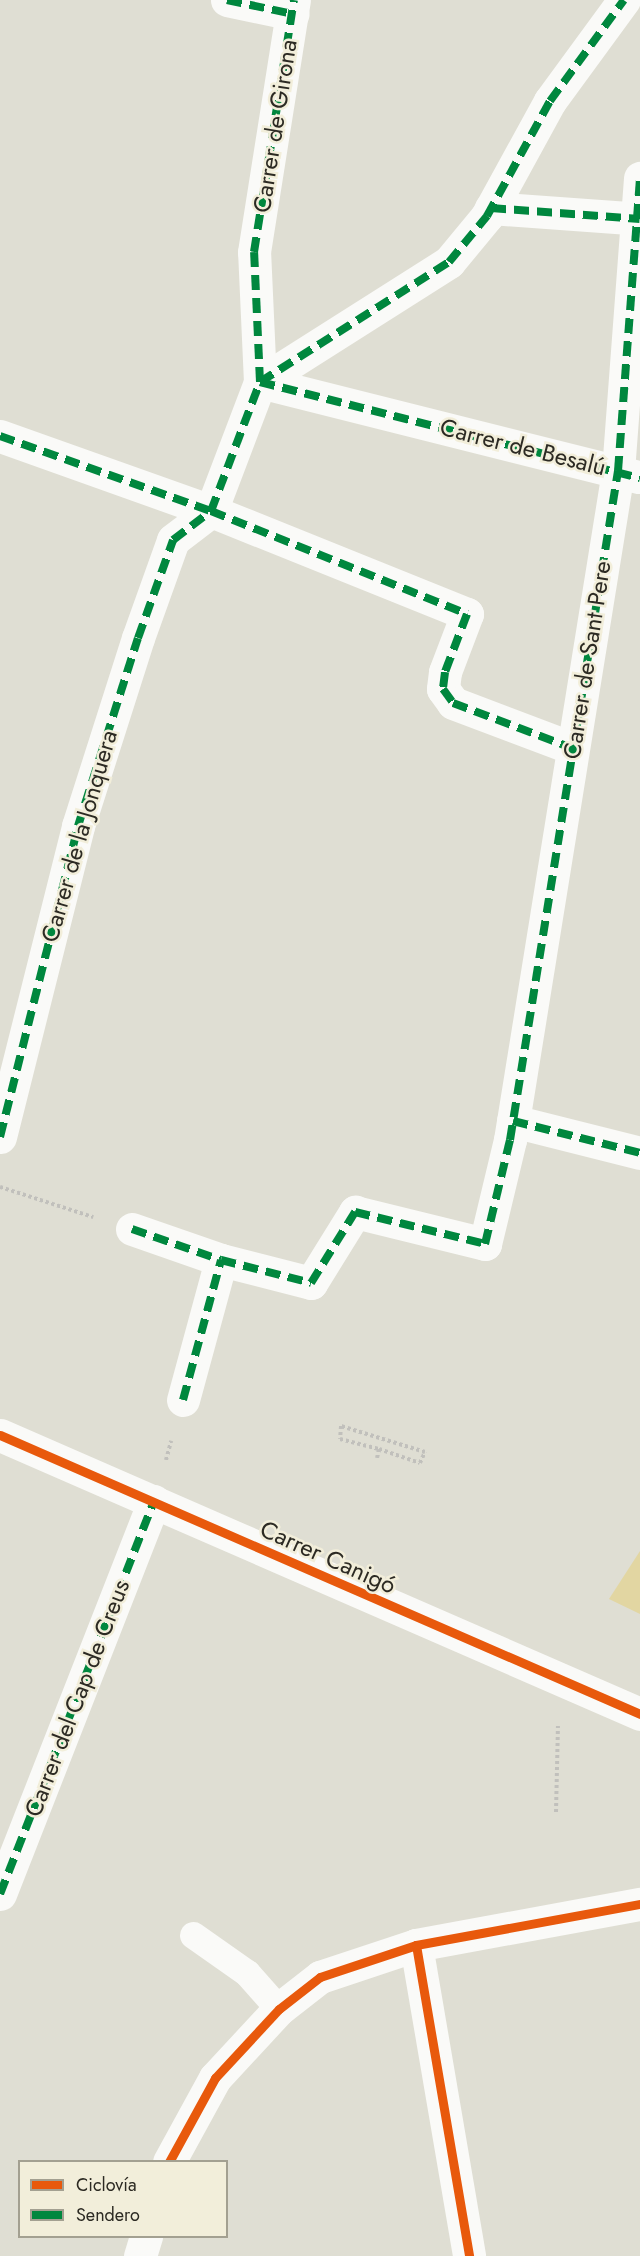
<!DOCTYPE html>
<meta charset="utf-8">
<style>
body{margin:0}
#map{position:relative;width:640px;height:2256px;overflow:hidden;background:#dfded3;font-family:Jost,sans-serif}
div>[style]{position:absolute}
.green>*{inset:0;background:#e2d6a2}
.path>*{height:4px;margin-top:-2px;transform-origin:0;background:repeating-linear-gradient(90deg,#c1c0bc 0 3px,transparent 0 6px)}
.service>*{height:27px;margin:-13.5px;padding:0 13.5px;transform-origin:13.5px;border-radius:13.5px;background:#fafaf8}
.pedestrian>*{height:33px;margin:-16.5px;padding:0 16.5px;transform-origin:16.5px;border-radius:16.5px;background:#fafaf8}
.minor>*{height:33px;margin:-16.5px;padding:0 16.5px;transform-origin:16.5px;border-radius:16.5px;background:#fafaf8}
.quiet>*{height:8px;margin-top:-4px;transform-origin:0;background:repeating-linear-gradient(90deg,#00873e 0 15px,transparent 0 23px)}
.cycleway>*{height:9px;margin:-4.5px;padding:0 4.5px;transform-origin:4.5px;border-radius:4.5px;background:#e8590c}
span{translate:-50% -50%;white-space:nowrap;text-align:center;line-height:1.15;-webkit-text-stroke:5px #f2eeda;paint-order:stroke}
.street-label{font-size:24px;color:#2c2a23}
.legend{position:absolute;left:18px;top:2160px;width:210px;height:78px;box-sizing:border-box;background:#f2eeda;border:2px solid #a3a091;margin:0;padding:8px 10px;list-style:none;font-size:18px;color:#2c2a23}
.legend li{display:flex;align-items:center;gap:12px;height:30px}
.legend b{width:30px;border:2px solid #a3a091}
</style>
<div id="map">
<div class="green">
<div style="clip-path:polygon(640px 1551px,640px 1614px,609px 1599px)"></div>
</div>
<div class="path">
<div style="left:0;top:1187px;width:98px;rotate:17.9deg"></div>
<div style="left:377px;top:1458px;width:9px;rotate:-77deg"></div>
<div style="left:379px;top:1449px;width:43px;rotate:18.9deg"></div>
<div style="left:420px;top:1463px;width:12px;rotate:-66deg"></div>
<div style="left:425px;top:1452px;width:88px;rotate:-162.8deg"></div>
<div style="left:341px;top:1426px;width:13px;rotate:94deg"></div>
<div style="left:340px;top:1439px;width:40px;rotate:14.4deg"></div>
<div style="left:166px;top:1460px;width:20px;rotate:-75deg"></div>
<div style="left:556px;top:1812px;width:86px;rotate:-88.7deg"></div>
</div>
<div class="service">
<div style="left:193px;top:1935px;width:66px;rotate:35.1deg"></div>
<div style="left:247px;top:1973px;width:48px;rotate:48.4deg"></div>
</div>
<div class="pedestrian">
<div style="left:227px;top:0;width:67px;rotate:12deg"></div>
<div style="left:491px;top:208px;width:149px;rotate:4.2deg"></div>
<div style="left:260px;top:382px;width:224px;rotate:-32.4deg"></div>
<div style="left:449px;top:262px;width:60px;rotate:-50.4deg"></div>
<div style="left:487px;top:216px;width:131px;rotate:-61.3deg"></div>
<div style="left:550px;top:101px;width:125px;rotate:-53.8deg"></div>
<div style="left:260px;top:382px;width:390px;rotate:14.1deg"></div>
<div style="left:0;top:436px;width:224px;rotate:19.6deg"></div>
<div style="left:211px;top:511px;width:276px;rotate:21.9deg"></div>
<div style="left:467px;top:614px;width:62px;rotate:110.8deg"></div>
<div style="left:445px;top:672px;width:17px;rotate:97deg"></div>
<div style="left:443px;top:689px;width:17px;rotate:54deg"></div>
<div style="left:453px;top:703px;width:127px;rotate:20.7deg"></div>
<div style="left:513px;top:1121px;width:131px;rotate:14.1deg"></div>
<div style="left:0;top:1137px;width:321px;rotate:-75.9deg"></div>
<div style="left:78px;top:826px;width:197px;rotate:-72.3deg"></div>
<div style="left:138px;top:638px;width:104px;rotate:-70.3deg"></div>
<div style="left:173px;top:540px;width:48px;rotate:-37.3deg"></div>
<div style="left:211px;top:511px;width:138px;rotate:-69.2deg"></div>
<div style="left:260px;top:382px;width:130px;rotate:-92.6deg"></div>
<div style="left:254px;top:252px;width:255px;rotate:-81deg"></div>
<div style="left:132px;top:1229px;width:94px;rotate:19.2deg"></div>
<div style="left:183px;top:1400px;width:145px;rotate:-74.8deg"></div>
<div style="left:221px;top:1260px;width:93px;rotate:14.3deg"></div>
<div style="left:311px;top:1283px;width:84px;rotate:-58.2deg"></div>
<div style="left:355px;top:1212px;width:134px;rotate:13.8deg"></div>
<div style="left:485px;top:1244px;width:107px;rotate:-76.5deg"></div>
<div style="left:510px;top:1140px;width:678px;rotate:-80.83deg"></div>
<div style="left:618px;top:471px;width:294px;rotate:-85.7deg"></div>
<div style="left:0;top:1894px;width:422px;rotate:-68.6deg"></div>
</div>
<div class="minor">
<div style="left:0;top:1435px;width:698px;rotate:23.55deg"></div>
<div style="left:416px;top:1945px;width:315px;rotate:80.3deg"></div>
<div style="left:169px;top:2162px;width:96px;rotate:-61.3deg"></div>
<div style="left:215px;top:2078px;width:94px;rotate:-47.2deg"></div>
<div style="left:279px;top:2009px;width:52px;rotate:-38deg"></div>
<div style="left:320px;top:1977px;width:101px;rotate:-18.4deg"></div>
<div style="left:416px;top:1945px;width:228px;rotate:-10.4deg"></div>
<div style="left:140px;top:2256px;width:21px;rotate:-73deg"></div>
</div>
<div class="quiet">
<div style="left:227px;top:0;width:67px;rotate:12deg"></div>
<div style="left:491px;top:208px;width:149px;rotate:4.2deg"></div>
<div style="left:260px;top:382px;width:224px;rotate:-32.4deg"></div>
<div style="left:449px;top:262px;width:60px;rotate:-50.4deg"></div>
<div style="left:487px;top:216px;width:131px;rotate:-61.3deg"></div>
<div style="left:550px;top:101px;width:125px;rotate:-53.8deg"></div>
<div style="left:260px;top:382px;width:392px;rotate:14.2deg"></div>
<div style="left:0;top:436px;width:224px;rotate:19.6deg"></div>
<div style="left:211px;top:511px;width:276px;rotate:21.9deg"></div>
<div style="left:467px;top:614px;width:62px;rotate:110.8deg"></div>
<div style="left:445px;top:672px;width:17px;rotate:97deg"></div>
<div style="left:443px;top:689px;width:17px;rotate:54deg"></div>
<div style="left:453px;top:703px;width:127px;rotate:20.7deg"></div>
<div style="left:513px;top:1121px;width:131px;rotate:14.1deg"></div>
<div style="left:0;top:1137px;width:321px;rotate:-75.9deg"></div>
<div style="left:78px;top:826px;width:197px;rotate:-72.3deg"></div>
<div style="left:138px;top:638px;width:104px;rotate:-70.3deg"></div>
<div style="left:173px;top:540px;width:48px;rotate:-37.3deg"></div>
<div style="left:211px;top:511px;width:138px;rotate:-69.2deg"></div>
<div style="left:260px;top:382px;width:130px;rotate:-92.6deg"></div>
<div style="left:254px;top:252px;width:255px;rotate:-81deg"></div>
<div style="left:132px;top:1229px;width:94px;rotate:19.2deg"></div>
<div style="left:183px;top:1400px;width:145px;rotate:-74.8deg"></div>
<div style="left:221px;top:1260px;width:93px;rotate:14.3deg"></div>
<div style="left:311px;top:1283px;width:84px;rotate:-58.2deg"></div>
<div style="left:355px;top:1212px;width:134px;rotate:13.8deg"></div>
<div style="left:485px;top:1244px;width:107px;rotate:-76.5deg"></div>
<div style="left:510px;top:1140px;width:678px;rotate:-80.83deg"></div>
<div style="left:618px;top:471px;width:294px;rotate:-85.7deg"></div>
<div style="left:0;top:1894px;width:422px;rotate:-68.6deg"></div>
</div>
<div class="cycleway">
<div style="left:0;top:1435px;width:698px;rotate:23.55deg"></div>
<div style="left:416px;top:1945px;width:315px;rotate:80.3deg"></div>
<div style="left:169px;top:2162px;width:96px;rotate:-61.3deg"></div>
<div style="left:215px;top:2078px;width:94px;rotate:-47.2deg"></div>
<div style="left:279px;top:2009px;width:52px;rotate:-38deg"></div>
<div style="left:320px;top:1977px;width:101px;rotate:-18.4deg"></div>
<div style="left:416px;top:1945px;width:228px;rotate:-10.4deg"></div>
</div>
<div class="street-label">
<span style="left:275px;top:126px;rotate:-81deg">Carrer de Girona</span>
<span style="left:523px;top:447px;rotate:14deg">Carrer de Besalú</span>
<span style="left:587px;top:660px;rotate:-81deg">Carrer de Sant Pere</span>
<span style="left:79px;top:836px;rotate:-74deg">Carrer de la Jonquera</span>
<span style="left:328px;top:1557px;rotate:24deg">Carrer Canigó</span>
<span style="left:77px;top:1698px;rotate:-69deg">Carrer del Cap de Creus</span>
</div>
<ul class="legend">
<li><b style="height:8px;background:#e8590c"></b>Ciclovía</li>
<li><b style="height:8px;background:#00873e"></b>Sendero</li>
</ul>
</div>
